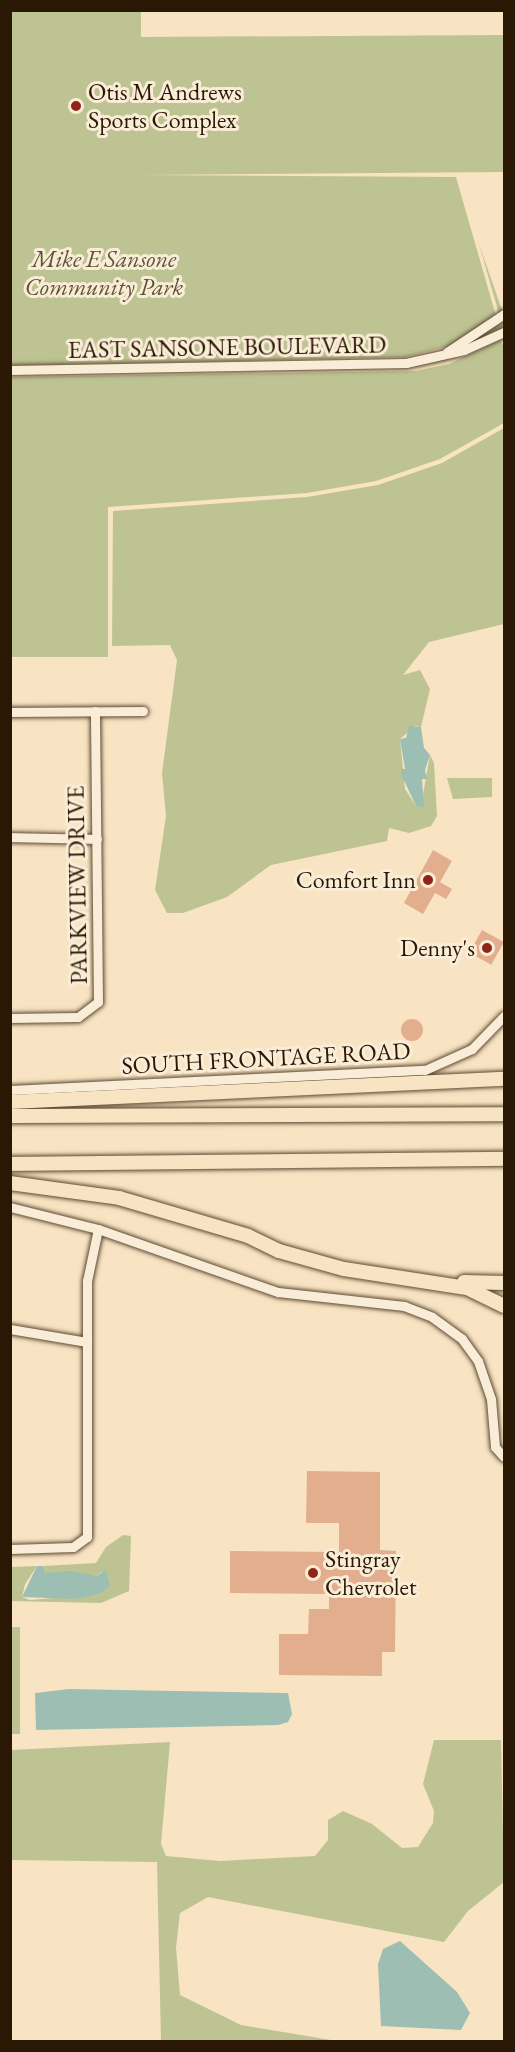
<!DOCTYPE html>
<style>
body{margin:0}
#map{position:relative;width:515px;height:2052px;overflow:hidden;background:#f8e3c2;font-family:"EB Garamond",serif}
div>[style]{position:absolute}
.green>*{inset:0;background:#bec393;transform-origin:0 0}
.water>*{inset:0;background:#9dbeb2}
.building>*{inset:0;background:#e3ae8d;transform-origin:0 0}
.round{border-radius:50%}
.roads{filter:drop-shadow(0 0 2px #5e4a34) drop-shadow(0 0 2px #5e4a34)}
.minor>*{height:9px;margin:-4.5px;padding:0 4.5px;transform-origin:4.5px;border-radius:4.5px;background:#faedd7}
.highway>*{height:14px;margin:-7px;padding:0 7px;transform-origin:7px;border-radius:7px;background:#f8e3c2}
.dots>*{width:16px;height:16px;translate:-50% -50%;box-sizing:border-box;border:3px solid #faedd7;border-radius:50%}
span{translate:-50% -50%;white-space:nowrap;text-align:center;line-height:1.15;-webkit-text-stroke:6px #faedd7;paint-order:stroke}
.poi-label{font-size:24px;color:#2a1704}
.left{translate:0 -50%;text-align:left}
.right{translate:-100% -50%;text-align:right}
.park-label{font-size:24px;color:#5e5336;font-style:italic}
.street-label{font-size:24px;color:#2a1704}
.frame{position:absolute;inset:0;border:12px solid #2a1704;pointer-events:none}
</style>
<div id="map">
<div class="green">
<div style="clip-path:polygon(11px 11px,141px 11px,141px 37px,504px 35px,504px 172px,141px 175px,456px 177px,496px 316px,449px 346px,405px 357px,11px 366px)"></div>
<div style="clip-path:polygon(479px 244px,504px 316px,504px 340px,502px 337px,448px 360px,415px 367px,312px 367px,434px 357px,499px 314px)"></div>
<div style="clip-path:polygon(500px 340px,504px 347px,504px 423px,440px 459px,376px 481px,307px 493px,108px 507px,108px 657px,11px 657px,11px 377px,416px 371px,449px 364px)"></div>
<div style="clip-path:polygon(504px 428px,504px 624px,429px 642px,403px 675px,420px 670px,430px 689px,421px 727px,415px 726px,400px 739px,405px 789px,416px 806px,422px 800px,430px 755px,434px 763px,437px 816px,431px 826px,409px 833px,389px 828px,387px 841px,271px 865px,227px 897px,183px 913px,167px 913px,155px 890px,166px 816px,162px 773px,177px 660px,170px 645px,112px 646px,113px 511px,307px 497px,378px 485px,442px 463px)"></div>
<div style="clip-path:polygon(447px 778px,492px 778px,492px 797px,453px 799px)"></div>
<div style="clip-path:polygon(123px 1535px,131px 1536px,129px 1591px,101px 1603px,11px 1601px,10px 1567px,37px 1566px,25px 1584px,22px 1597px,30px 1600px,99px 1594px,102px 1572px,97px 1576px,46px 1573px,43px 1566px,96px 1563px,106px 1547px)"></div>
<div style="left:10px;top:1627px;width:10px;height:107px"></div>
<div style="clip-path:polygon(434px 1740px,501px 1740px,504px 1882px,468px 1911px,444px 1942px,208px 1897px,180px 1913px,176px 1948px,180px 1995px,241px 2025px,337px 2041px,161px 2041px,157px 1862px,11px 1860px,11px 1750px,170px 1742px,161px 1844px,166px 1856px,220px 1861px,315px 1856px,328px 1840px,328px 1820px,343px 1811px,372px 1824px,402px 1848px,418px 1847px,433px 1823px,434px 1811px,423px 1784px)"></div>
</div>
<div class="water">
<div style="clip-path:polygon(409px 726px,421px 727px,424px 748px,430px 755px,425px 770px,427px 779px,422px 779px,424px 807px,416px 806px,401px 774px,401px 769px,405px 769px,400px 739px,406px 738px)"></div>
<div style="clip-path:polygon(37px 1566px,43px 1566px,46px 1573px,70px 1571px,97px 1576px,106px 1570px,110px 1586px,99px 1594px,75px 1599px,22px 1597px)"></div>
<div style="clip-path:polygon(69px 1689px,288px 1693px,292px 1714px,288px 1722px,278px 1725px,36px 1730px,35px 1693px)"></div>
<div style="clip-path:polygon(400px 1941px,457px 1992px,470px 2013px,461px 2030px,381px 2026px,378px 1964px,383px 1949px)"></div>
</div>
<div class="building">
<div style="clip-path:polygon(433px 850px,452px 861px,440px 882px,452px 889px,446px 899px,435px 893px,423px 914px,404px 903px)"></div>
<div style="left:482px;top:930px;width:25px;height:26px;rotate:29deg"></div>
<div class="round" style="left:401px;top:1019px;width:22px;height:22px"></div>
<div style="clip-path:polygon(307px 1471px,380px 1472px,380px 1550px,396px 1551px,395px 1652px,382px 1652px,382px 1676px,279px 1675px,279px 1634px,308px 1634px,309px 1609px,329px 1609px,329px 1594px,230px 1593px,230px 1551px,339px 1552px,339px 1523px,306px 1523px)"></div>
</div>
<div class="roads">
<div class="minor">
<div style="left:447px;top:352px;width:69px;rotate:-33.7deg"></div>
<div style="left:10px;top:370px;width:396px;rotate:-1deg"></div>
<div style="left:406px;top:363px;width:59px;rotate:-12.6deg"></div>
<div style="left:464px;top:350px;width:44px;rotate:-24.2deg"></div>
<div style="left:10px;top:712px;width:133px;rotate:-0.4deg"></div>
<div style="left:10px;top:837px;width:87px;rotate:1.3deg"></div>
<div style="left:10px;top:1018px;width:68px;rotate:-0.8deg"></div>
<div style="left:78px;top:1017px;width:25px;rotate:-37deg"></div>
<div style="left:98px;top:1002px;width:291px;rotate:-90.6deg"></div>
<div style="left:10px;top:1090px;width:415px;rotate:-2.8deg"></div>
<div style="left:425px;top:1070px;width:51px;rotate:-24.1deg"></div>
<div style="left:472px;top:1049px;width:46px;rotate:-45.9deg"></div>
<div style="left:10px;top:1207px;width:91px;rotate:14deg"></div>
<div style="left:98px;top:1229px;width:191px;rotate:19.3deg"></div>
<div style="left:278px;top:1292px;width:127px;rotate:6.3deg"></div>
<div style="left:404px;top:1306px;width:30px;rotate:21deg"></div>
<div style="left:432px;top:1317px;width:37px;rotate:36deg"></div>
<div style="left:462px;top:1339px;width:27px;rotate:54deg"></div>
<div style="left:478px;top:1361px;width:40px;rotate:71.1deg"></div>
<div style="left:491px;top:1399px;width:48px;rotate:85.2deg"></div>
<div style="left:495px;top:1447px;width:13px;rotate:48deg"></div>
<div style="left:10px;top:1329px;width:78px;rotate:9.6deg"></div>
<div style="left:10px;top:1549px;width:63px;rotate:-1.8deg"></div>
<div style="left:73px;top:1547px;width:17px;rotate:-36deg"></div>
<div style="left:87px;top:1537px;width:256px;rotate:-90deg"></div>
<div style="left:87px;top:1281px;width:53px;rotate:-78.1deg"></div>
</div>
<div class="highway">
<div style="left:10px;top:1102px;width:495px;rotate:-2.7deg"></div>
<div style="left:10px;top:1116px;width:494px;rotate:-0.2deg"></div>
<div style="left:10px;top:1164px;width:494px;rotate:-0.6deg"></div>
<div style="left:10px;top:1183px;width:110px;rotate:7.8deg"></div>
<div style="left:119px;top:1198px;width:134px;rotate:16.4deg"></div>
<div style="left:248px;top:1236px;width:34px;rotate:26deg"></div>
<div style="left:279px;top:1251px;width:67px;rotate:15.5deg"></div>
<div style="left:344px;top:1269px;width:124px;rotate:8.8deg"></div>
<div style="left:467px;top:1288px;width:41px;rotate:25.9deg"></div>
<div style="left:464px;top:1282px;width:40px;rotate:1.4deg"></div>
</div>
</div>
<div class="dots">
<div style="left:76px;top:106px;background:#8f2418"></div>
<div style="left:428px;top:880px;background:#8f2418"></div>
<div style="left:487px;top:948px;background:#8f2418"></div>
<div style="left:313px;top:1573px;background:#8f2418"></div>
</div>
<div class="poi-label">
<span class="left" style="left:88px;top:106px">Otis M Andrews<br>Sports Complex</span>
<span class="right" style="left:416px;top:880px">Comfort Inn</span>
<span class="right" style="left:475px;top:948px">Denny's</span>
<span class="left" style="left:325px;top:1573px">Stingray<br>Chevrolet</span>
</div>
<div class="park-label">
<span style="left:104px;top:273px">Mike E Sansone<br>Community Park</span>
</div>
<div class="street-label">
<span style="left:227px;top:347px;rotate:-1deg">EAST SANSONE BOULEVARD</span>
<span style="left:77px;top:885px;rotate:-91deg">PARKVIEW DRIVE</span>
<span style="left:266px;top:1058px;rotate:-3deg">SOUTH FRONTAGE ROAD</span>
</div>
<div class="frame"></div>
</div>
